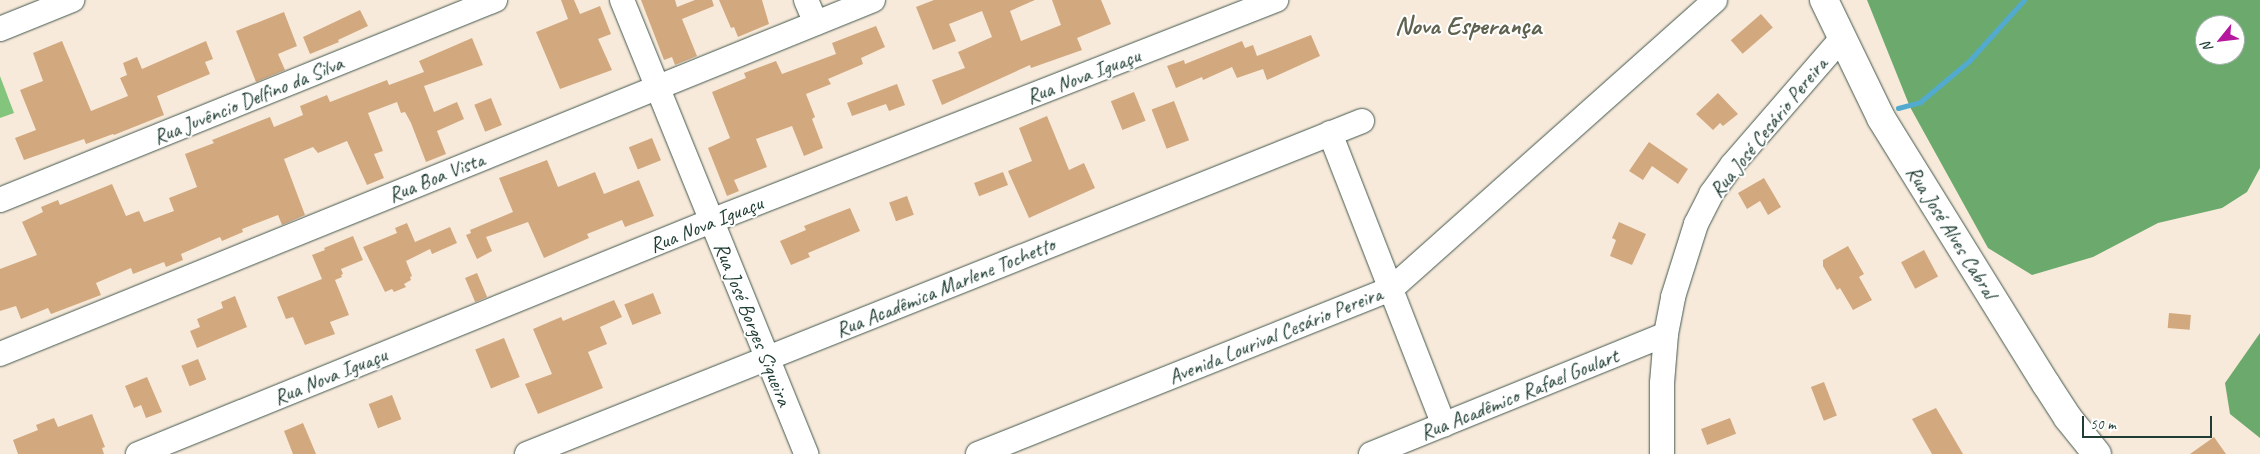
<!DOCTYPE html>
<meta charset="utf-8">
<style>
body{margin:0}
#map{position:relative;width:2260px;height:454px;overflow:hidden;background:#f8eada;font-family:Caveat,sans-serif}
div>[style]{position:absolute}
.green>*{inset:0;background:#84c57d}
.forest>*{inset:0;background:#6baa6c}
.stream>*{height:5px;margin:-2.5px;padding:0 2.5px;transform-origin:2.5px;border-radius:2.5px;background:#52abcf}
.building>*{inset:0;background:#d2a87f;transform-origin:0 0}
.roads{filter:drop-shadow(0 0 1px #40574d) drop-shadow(0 0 1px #40574d)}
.minor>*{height:24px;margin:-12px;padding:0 12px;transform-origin:12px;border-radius:12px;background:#fff}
.major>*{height:28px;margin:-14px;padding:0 14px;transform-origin:14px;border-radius:14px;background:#fff}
span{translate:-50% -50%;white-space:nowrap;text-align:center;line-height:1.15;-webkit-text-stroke:4px #fff;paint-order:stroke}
.street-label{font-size:21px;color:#1f3d34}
.district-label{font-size:26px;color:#5e624e;font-weight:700}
.north{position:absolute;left:2195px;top:15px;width:50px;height:50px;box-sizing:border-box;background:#fff;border:1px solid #a5b1ae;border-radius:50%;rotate:241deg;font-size:14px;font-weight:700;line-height:20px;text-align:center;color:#1f3d34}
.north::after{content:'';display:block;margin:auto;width:18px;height:22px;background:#b5179e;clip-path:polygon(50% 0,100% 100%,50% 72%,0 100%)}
.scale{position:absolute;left:2082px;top:416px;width:130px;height:22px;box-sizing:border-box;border:2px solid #1f3d34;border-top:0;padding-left:6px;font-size:15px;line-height:18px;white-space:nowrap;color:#1f3d34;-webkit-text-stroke:4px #fff;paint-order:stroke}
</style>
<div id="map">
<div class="green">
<div style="clip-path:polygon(0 76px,14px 113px,0 118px)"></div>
</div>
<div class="forest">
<div style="clip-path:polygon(evenodd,1867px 0,2260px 0,2260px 168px,2247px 192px,2222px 208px,2158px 223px,2093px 257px,2032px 275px,1988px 248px,1910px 107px,1867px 0,2205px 25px,2235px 25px,2235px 55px,2205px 55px,2205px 25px)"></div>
<div style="clip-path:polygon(2260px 333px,2260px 438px,2230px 414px,2225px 383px)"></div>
</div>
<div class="stream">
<div style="left:1898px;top:108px;width:23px;rotate:-15deg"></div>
<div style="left:1920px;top:102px;width:64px;rotate:-39.9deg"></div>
<div style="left:1969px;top:61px;width:82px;rotate:-48deg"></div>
</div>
<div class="building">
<div style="clip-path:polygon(561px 0,574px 0,580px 14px,600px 6px,611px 34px,598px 39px,612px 70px,560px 89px,536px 32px,568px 19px)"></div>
<div style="clip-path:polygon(641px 0,675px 0,677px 7px,695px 0,712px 0,714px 6px,682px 19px,697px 56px,675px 65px,672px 57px,664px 60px)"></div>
<div style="clip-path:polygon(719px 0,762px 0,769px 24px,738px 37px,734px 27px,731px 28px)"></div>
<div style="clip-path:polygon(934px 0,1035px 0,1010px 11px,1021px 41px,1061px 25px,1052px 0,1101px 0,1111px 24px,1077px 38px,1082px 50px,1031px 68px,1030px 65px,942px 105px,932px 80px,965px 68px,958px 52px,992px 37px,982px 11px,949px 24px,956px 41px,933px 50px,916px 7px)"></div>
<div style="clip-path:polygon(360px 10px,368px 26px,338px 40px,339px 42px,310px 54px,303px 37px)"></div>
<div style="clip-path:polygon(284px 12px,297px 46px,278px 54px,285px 70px,256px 82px,236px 31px)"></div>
<div style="left:1761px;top:14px;width:18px;height:40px;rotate:49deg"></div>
<div style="clip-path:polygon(876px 26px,885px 47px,861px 58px,863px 64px,828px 79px,831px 84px,806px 94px,815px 117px,812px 119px,823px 148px,804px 156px,792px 126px,756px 139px,767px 167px,734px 180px,739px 191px,727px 196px,708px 148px,730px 138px,712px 92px,746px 78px,744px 73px,776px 61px,782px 74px,836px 54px,832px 43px)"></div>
<div style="clip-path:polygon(1311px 35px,1320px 56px,1267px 80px,1263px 69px,1237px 78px,1232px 67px,1203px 80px,1202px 77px,1176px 88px,1167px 66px,1184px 60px,1185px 64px,1242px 41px,1245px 48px,1253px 45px,1257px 56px)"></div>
<div style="clip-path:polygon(472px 38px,483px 65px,424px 86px,434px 112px,457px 102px,464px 119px,437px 131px,446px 154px,426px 162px,411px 123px,405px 112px,401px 113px,397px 102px,368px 113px,383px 151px,374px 154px,384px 178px,367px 185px,347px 141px,318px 153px,313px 147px,284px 159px,305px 215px,282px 225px,278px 215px,242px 229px,243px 232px,222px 241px,220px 237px,181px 254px,183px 260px,166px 267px,164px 262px,133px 274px,131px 268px,96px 283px,101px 295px,51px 314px,48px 308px,21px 319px,16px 306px,0 311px,0 269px,37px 255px,22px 222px,43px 212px,41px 207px,58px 200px,60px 205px,112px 184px,126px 216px,139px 211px,144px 222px,174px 211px,169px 198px,197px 187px,185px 154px,214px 143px,212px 140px,270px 117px,274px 127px,303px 115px,300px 106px,327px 95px,330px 102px,387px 80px,389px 85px,424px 72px,419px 61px)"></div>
<div style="clip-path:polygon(62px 41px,91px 111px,128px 96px,120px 78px,127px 75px,123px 63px,137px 57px,142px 69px,206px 41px,213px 59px,205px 62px,210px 74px,157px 96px,164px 115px,114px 135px,113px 134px,86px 144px,84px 139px,24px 160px,15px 138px,36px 130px,20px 90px,43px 81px,33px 53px)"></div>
<div style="clip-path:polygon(897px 84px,905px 105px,889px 111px,886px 104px,852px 116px,847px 103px)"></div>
<div style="left:1134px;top:92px;width:31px;height:25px;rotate:68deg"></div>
<div style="clip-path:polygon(1718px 93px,1738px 114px,1723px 126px,1720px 123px,1713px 130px,1696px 114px)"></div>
<div style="left:491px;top:98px;width:29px;height:18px;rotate:68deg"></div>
<div style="left:1174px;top:101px;width:42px;height:24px;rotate:69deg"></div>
<div style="clip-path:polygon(1047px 116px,1069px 170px,1084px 163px,1095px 188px,1029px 218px,1008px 171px,1032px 161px,1019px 128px)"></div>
<div style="left:652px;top:138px;width:24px;height:25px;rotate:68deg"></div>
<div style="clip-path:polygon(1649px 142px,1688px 169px,1678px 184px,1652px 166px,1643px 180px,1629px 171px)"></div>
<div style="clip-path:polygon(547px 160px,558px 187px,595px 172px,604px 194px,639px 180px,654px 216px,625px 227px,622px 220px,587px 234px,589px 238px,544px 258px,528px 222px,486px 237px,492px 251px,477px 259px,466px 235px,471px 233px,470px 230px,513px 212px,499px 178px)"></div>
<div style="left:1003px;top:172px;width:14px;height:31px;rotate:69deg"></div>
<div style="clip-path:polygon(1764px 178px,1781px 207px,1768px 215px,1760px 201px,1747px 209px,1738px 193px)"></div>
<div style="left:907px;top:196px;width:20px;height:19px;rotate:70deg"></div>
<div style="clip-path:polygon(850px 208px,860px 231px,808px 253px,810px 257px,791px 265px,780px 241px,806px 230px,804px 226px)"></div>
<div style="clip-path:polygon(1619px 222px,1646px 234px,1632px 265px,1610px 256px,1616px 240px,1612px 238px)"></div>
<div style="clip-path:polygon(407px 223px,415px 242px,450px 227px,457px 243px,432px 254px,430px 249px,406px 261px,412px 276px,410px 277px,411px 280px,404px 284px,406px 287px,394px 292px,392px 289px,385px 292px,363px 247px,397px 233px,395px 228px)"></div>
<div style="clip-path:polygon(353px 236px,363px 260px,341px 269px,343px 274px,341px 275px,342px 277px,335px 280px,349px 315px,330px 322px,335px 334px,305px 345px,293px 317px,286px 319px,277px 297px,322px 279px,312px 255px,325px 250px,324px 248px)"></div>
<div style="clip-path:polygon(1848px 246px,1864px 274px,1859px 277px,1872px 300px,1853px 310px,1840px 288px,1837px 290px,1823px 266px,1823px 260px)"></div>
<div style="left:1924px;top:250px;width:30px;height:26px;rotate:62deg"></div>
<div style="left:477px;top:273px;width:26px;height:13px;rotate:67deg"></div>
<div style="left:653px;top:293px;width:22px;height:31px;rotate:68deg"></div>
<div style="clip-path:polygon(235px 296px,247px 327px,197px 348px,190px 331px,200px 327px,197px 319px,223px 308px,221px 302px)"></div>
<div style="clip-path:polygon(614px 300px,622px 317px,600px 327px,607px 344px,588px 352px,603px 388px,538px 414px,525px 384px,552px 374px,533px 329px,561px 317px,563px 321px)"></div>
<div style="left:2169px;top:313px;width:22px;height:15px;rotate:5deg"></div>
<div style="left:504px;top:338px;width:42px;height:31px;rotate:68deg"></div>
<div style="left:198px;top:359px;width:22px;height:18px;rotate:68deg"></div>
<div style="clip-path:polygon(147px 377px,162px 412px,146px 418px,141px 405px,134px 408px,125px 386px)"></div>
<div style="left:1824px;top:382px;width:36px;height:14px;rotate:69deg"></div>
<div style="left:392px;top:395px;width:26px;height:25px;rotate:69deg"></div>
<div style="clip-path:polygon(1936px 408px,1963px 454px,1932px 454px,1912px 419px)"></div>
<div style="clip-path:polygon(92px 414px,105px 447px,102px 448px,104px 454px,18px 454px,13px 440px,38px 430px,36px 425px,54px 418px,58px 427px)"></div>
<div style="left:1730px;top:418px;width:17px;height:31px;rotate:69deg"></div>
<div style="clip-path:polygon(303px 423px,316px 454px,293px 454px,284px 431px)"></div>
<div style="clip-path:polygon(2214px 437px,2226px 454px,2190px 454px)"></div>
</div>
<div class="roads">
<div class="minor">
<div style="left:622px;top:0;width:490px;rotate:67.9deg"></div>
<div style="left:806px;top:0;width:25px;rotate:67deg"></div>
<div style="left:0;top:29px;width:78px;rotate:-21.9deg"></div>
<div style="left:1330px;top:133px;width:313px;rotate:68.7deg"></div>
<div style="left:0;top:200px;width:534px;rotate:-22deg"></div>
<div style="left:0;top:354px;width:942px;rotate:-22.07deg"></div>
<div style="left:138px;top:454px;width:619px;rotate:-22.13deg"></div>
<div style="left:711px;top:221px;width:607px;rotate:-21.36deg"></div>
<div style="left:527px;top:454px;width:899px;rotate:-21.74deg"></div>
<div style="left:978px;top:454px;width:445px;rotate:-21.8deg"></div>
<div style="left:1391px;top:289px;width:434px;rotate:-41.7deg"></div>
<div style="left:1371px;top:454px;width:318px;rotate:-22.1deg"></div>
<div style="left:1662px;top:454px;width:71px;rotate:-90deg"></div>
<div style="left:1662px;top:383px;width:49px;rotate:-85.3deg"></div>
<div style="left:1666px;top:334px;width:38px;rotate:-79deg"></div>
<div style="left:1673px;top:297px;width:77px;rotate:-72.5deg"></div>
<div style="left:1696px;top:224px;width:34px;rotate:-63deg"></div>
<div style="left:1711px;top:194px;width:36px;rotate:-54deg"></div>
<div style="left:1732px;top:165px;width:168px;rotate:-49.1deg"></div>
</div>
<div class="major">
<div style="left:1824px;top:0;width:131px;rotate:64.2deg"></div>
<div style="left:1881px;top:118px;width:313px;rotate:58.2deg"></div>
<div style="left:2046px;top:384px;width:40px;rotate:57.1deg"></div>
<div style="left:2068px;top:418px;width:46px;rotate:51.1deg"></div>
</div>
</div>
<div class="street-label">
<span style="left:1083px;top:76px;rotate:-21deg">Rua Nova Iguaçu</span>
<span style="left:248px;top:100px;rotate:-22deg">Rua Juvêncio Delfino da Silva</span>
<span style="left:1768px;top:127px;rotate:-51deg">Rua José Cesário Pereira</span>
<span style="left:436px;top:177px;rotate:-22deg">Rua Boa Vista</span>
<span style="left:706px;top:224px;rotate:-22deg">Rua Nova Iguaçu</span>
<span style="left:1952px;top:232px;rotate:58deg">Rua José Alves Cabral</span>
<span style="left:945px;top:287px;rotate:-22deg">Rua Acadêmica Marlene Tochetto</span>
<span style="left:753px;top:324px;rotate:68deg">Rua José Borges Siqueira</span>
<span style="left:1275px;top:335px;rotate:-22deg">Avenida Lourival Cesário Pereira</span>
<span style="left:330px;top:376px;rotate:-22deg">Rua Nova Iguaçu</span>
<span style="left:1519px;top:394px;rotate:-22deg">Rua Acadêmico Rafael Goulart</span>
</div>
<div class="district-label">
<span style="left:1468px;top:26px">Nova Esperança</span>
</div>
<div class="north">N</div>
<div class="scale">50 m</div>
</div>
